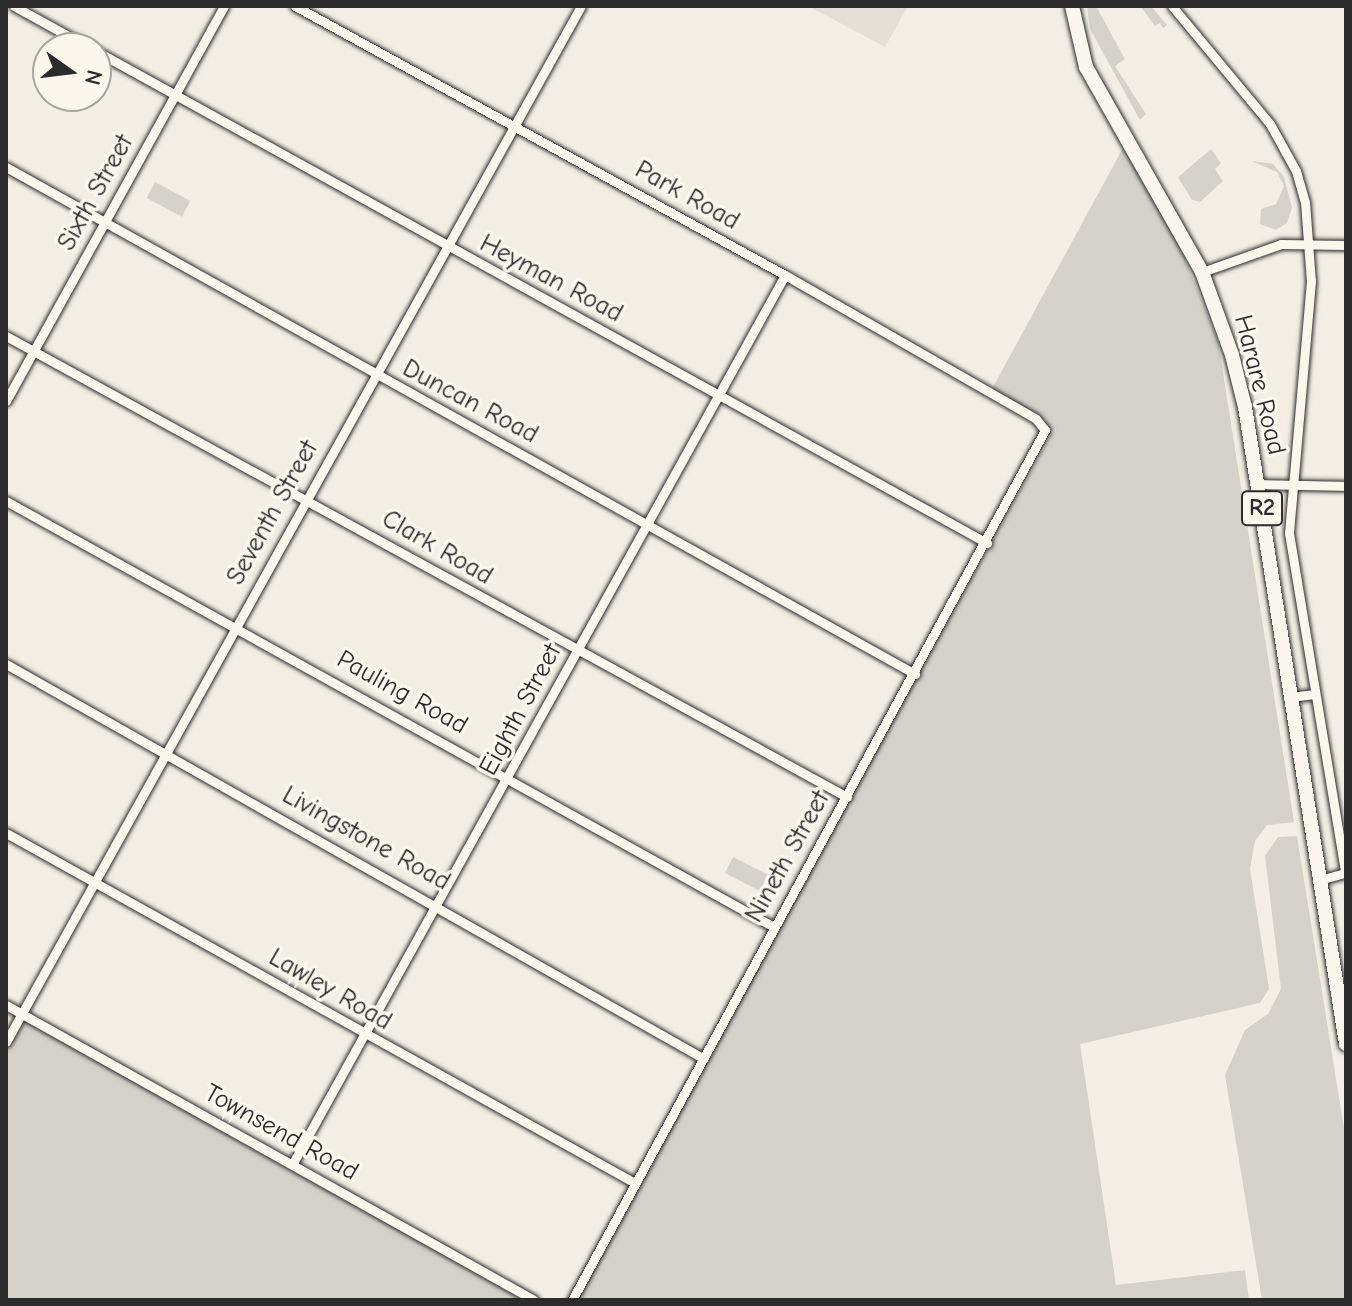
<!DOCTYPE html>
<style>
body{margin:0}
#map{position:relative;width:1352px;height:1306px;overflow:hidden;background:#f3efe4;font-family:"Comic Neue",sans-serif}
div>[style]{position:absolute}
.built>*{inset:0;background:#e4e0d6}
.green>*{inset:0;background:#d5d2c9;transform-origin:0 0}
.roads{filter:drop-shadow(0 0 2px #2b2b2b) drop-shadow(0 0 2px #2b2b2b)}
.minor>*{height:9px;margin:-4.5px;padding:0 4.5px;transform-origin:4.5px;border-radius:4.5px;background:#fbf7ec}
.highway>*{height:14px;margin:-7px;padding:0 7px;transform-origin:7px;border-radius:7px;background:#fbf7ec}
span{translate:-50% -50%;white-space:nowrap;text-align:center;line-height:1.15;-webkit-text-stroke:7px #fbf7ec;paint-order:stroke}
.shield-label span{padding:2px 6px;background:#fbf7ec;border:2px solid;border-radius:6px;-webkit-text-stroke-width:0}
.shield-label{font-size:24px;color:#2b2b2b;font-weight:700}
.street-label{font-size:26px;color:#2b2b2b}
.frame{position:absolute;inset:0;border:8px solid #2b2b2b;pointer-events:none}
.north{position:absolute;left:32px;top:32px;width:80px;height:80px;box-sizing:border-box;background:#fbf7ec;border:2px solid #a8a59f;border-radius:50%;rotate:104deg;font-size:22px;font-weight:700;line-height:32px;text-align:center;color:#2b2b2b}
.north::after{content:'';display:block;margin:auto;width:28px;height:36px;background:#2b2b2b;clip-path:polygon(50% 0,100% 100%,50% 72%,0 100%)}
</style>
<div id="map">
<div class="built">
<div style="clip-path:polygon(808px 6px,908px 6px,885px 47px)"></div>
</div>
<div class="green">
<div style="clip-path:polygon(1087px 6px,1096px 6px,1125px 59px,1115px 66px,1146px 114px,1140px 120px,1090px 29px)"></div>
<div style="clip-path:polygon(1151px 6px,1167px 25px,1163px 28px,1160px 23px,1155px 26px,1141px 7px)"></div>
<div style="clip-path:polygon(1123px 148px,1183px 253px,1218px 341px,1294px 822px,1267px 825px,1255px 841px,1250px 869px,1269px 989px,1260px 1003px,1080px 1044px,1116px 1285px,1245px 1270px,1249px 1300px,574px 1300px,1050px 437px,1044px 419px,992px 389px)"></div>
<div style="clip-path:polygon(1211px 149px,1221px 163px,1215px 169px,1223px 181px,1200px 202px,1192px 200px,1178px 177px)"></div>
<div style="clip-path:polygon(1252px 161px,1273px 164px,1284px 177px,1292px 208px,1287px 223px,1276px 230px,1260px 224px,1261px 209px,1276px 204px,1284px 186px,1277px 172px)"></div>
<div style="left:155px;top:182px;width:40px;height:18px;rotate:28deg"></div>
<div style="clip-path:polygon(1297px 836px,1346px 1141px,1346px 1300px,1262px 1300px,1225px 1075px,1245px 1030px,1268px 1014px,1281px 989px,1265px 856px,1278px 837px)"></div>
<div style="left:733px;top:857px;width:39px;height:18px;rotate:27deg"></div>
<div style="clip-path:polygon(22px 1014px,530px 1300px,6px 1300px,6px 1042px)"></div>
</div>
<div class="roads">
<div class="minor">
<div style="left:14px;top:6px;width:87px;rotate:28.9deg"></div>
<div style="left:295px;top:6px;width:559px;rotate:28.77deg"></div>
<div style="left:785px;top:275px;width:289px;rotate:29.8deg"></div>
<div style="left:1036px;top:419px;width:14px;rotate:51deg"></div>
<div style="left:1045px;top:430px;width:990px;rotate:118.53deg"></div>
<div style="left:1172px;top:6px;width:153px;rotate:50.3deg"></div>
<div style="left:1270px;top:124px;width:54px;rotate:61deg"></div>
<div style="left:1296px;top:171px;width:32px;rotate:74deg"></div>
<div style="left:1305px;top:202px;width:79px;rotate:85.7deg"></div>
<div style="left:1311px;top:281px;width:253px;rotate:95deg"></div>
<div style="left:1289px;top:533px;width:345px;rotate:80.6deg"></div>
<div style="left:1345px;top:873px;width:27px;rotate:165deg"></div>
<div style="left:96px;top:51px;width:1018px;rotate:28.91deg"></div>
<div style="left:6px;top:167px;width:1041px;rotate:29.15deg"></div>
<div style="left:1202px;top:272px;width:84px;rotate:-19.5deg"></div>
<div style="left:1281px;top:244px;width:65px;rotate:0.9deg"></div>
<div style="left:6px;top:336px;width:959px;rotate:28.73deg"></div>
<div style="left:6px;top:401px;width:451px;rotate:-61.1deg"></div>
<div style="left:1258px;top:484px;width:88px;rotate:1.3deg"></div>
<div style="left:6px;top:501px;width:878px;rotate:29.02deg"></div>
<div style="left:6px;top:664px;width:798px;rotate:29.49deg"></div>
<div style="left:1290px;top:697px;width:25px;rotate:-7deg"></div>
<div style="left:6px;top:833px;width:718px;rotate:29.1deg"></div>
<div style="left:6px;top:1005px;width:605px;rotate:29.19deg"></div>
<div style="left:6px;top:1042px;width:1185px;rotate:-60.97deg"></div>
<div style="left:293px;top:1163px;width:1015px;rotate:-61.01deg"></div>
</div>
<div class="highway">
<div style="left:1072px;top:6px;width:63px;rotate:77.1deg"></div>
<div style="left:1086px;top:67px;width:236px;rotate:60.5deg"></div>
<div style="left:1202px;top:272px;width:88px;rotate:70.1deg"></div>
<div style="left:1232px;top:355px;width:54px;rotate:76deg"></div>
<div style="left:1245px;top:407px;width:645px;rotate:80.99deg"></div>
</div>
</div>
<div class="shield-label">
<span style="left:1262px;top:508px">R2</span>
</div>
<div class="street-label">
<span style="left:96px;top:193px;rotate:-61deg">Sixth Street</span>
<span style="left:687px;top:196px;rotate:29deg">Park Road</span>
<span style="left:551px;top:279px;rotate:28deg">Heyman Road</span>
<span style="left:1259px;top:385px;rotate:76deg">Harare Road</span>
<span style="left:470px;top:402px;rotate:28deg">Duncan Road</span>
<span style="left:273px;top:513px;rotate:-61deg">Seventh Street</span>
<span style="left:437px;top:548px;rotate:30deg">Clark Road</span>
<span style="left:402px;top:693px;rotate:29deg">Pauling Road</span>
<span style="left:521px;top:710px;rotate:-62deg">Eighth Street</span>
<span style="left:366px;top:839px;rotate:29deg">Livingstone Road</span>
<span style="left:788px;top:857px;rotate:-61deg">Nineth Street</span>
<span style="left:330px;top:990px;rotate:30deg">Lawley Road</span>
<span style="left:281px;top:1133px;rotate:29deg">Townsend Road</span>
</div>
<div class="frame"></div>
<div class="north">N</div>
</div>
